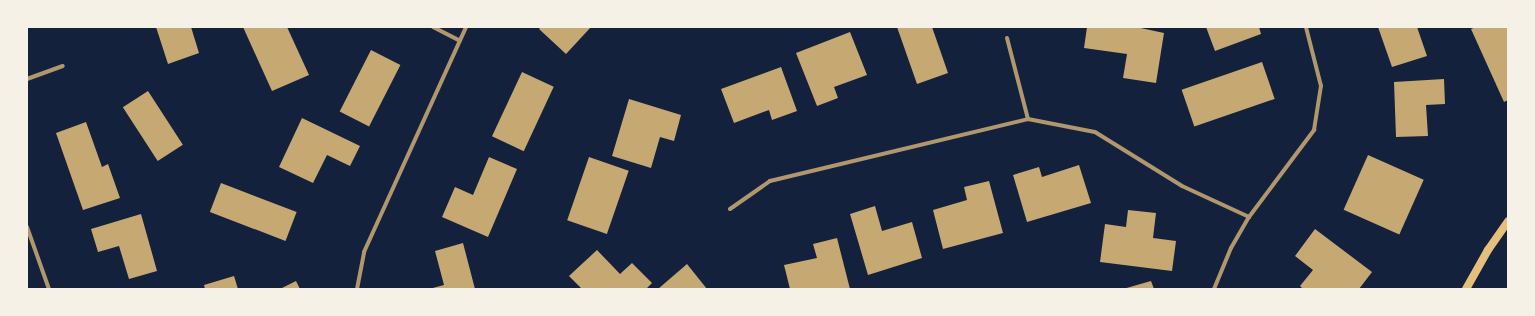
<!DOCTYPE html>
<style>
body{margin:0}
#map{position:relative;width:1535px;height:316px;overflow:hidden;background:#14213d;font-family:"DM Sans",sans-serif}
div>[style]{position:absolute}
.building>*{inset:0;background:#c6a872;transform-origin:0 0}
.minor>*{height:4px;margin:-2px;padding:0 2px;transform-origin:2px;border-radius:2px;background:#b1986c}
.secondary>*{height:8px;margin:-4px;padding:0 4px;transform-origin:4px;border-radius:4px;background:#e5c07b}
span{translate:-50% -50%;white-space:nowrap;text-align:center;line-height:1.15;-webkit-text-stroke:4px #f6f1e7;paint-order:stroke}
.frame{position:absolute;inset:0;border:28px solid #f6f1e7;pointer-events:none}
</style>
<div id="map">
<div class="building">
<div style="clip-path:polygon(156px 27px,191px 27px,199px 53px,168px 64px)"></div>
<div style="clip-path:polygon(243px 27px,287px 27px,309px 75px,272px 91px)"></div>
<div style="clip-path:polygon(541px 27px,591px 27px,566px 54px,539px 29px)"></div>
<div style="clip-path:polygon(897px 27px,932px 27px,948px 73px,917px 84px)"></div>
<div style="clip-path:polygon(1087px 27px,1136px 27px,1164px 33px,1156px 83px,1123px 78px,1127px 54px,1084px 48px)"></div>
<div style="clip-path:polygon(1206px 27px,1259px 27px,1261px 34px,1215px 51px)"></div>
<div style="clip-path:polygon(1378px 27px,1417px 27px,1427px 56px,1392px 67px)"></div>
<div style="clip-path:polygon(1476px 27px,1508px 27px,1508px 100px,1504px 102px,1471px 29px)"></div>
<div style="clip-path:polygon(850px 32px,867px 75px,834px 87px,838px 98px,817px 106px,796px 53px)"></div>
<div style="left:371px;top:50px;width:33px;height:69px;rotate:27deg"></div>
<div style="left:1262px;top:62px;width:39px;height:85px;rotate:71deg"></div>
<div style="clip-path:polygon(781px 67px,797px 111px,772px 120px,769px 110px,734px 123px,721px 89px)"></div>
<div style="left:522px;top:72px;width:35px;height:71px;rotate:25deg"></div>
<div style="clip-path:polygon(1444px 79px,1445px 104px,1426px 105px,1428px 136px,1396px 137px,1394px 82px)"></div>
<div style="left:148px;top:91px;width:64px;height:30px;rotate:57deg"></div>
<div style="clip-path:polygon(629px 99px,681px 115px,674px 141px,660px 137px,651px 168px,612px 156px)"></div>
<div style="clip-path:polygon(302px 118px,360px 146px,350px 166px,327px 155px,313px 183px,279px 167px)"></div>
<div style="clip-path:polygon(86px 122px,102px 167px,108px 164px,120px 198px,83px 210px,56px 133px)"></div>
<div style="left:1368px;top:155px;width:61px;height:60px;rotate:24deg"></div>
<div style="clip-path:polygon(489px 157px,517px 169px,488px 237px,442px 217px,455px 187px,473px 195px)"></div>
<div style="left:589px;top:157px;width:42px;height:67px;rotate:19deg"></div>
<div style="clip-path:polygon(1079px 165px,1091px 203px,1027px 222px,1013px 175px,1039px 167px,1042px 177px)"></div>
<div style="clip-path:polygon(989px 181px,1003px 233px,943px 249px,933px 210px,967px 200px,964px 187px)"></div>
<div style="left:221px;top:183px;width:81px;height:31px;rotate:21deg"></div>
<div style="clip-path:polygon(875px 206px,882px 231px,912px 222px,922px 258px,868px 275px,850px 214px)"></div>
<div style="clip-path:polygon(1128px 210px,1156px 213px,1153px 238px,1176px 241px,1172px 271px,1100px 262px,1105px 224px,1126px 227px)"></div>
<div style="clip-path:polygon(141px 214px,157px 271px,129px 279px,119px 246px,98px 252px,91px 229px)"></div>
<div style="clip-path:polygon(1315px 229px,1372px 272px,1359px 289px,1303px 289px,1300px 286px,1313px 270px,1295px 256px)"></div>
<div style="clip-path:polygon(837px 238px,850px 289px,790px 289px,784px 265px,817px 258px,813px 244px)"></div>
<div style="clip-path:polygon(463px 243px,475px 289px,429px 289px,444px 285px,435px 251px)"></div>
<div style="clip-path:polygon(597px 250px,620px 274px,632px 263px,652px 283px,646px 289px,582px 289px,569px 276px)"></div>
<div style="clip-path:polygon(687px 264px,707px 289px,658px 289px)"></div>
<div style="clip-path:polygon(234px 276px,238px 289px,205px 289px,204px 285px)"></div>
<div style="clip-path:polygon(296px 281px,300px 289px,280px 289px)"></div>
<div style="clip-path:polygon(1151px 281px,1154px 289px,1123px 289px)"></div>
</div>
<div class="minor">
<div style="left:433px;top:27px;width:30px;rotate:27deg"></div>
<div style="left:1007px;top:38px;width:84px;rotate:75.5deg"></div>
<div style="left:27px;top:79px;width:38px;rotate:-20deg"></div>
<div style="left:730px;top:209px;width:49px;rotate:-35deg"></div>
<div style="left:770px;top:181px;width:265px;rotate:-13.5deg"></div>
<div style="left:1028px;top:119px;width:68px;rotate:11deg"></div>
<div style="left:1095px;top:132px;width:102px;rotate:31.8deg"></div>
<div style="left:1182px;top:186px;width:74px;rotate:24.8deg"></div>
<div style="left:27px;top:227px;width:66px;rotate:70.5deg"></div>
<div style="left:357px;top:289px;width:38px;rotate:-79deg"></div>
<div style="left:364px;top:252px;width:247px;rotate:-65.6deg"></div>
<div style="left:1214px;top:289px;width:44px;rotate:-67.5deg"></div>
<div style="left:1231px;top:248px;width:36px;rotate:-60deg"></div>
<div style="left:1249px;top:217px;width:109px;rotate:-53.2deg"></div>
<div style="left:1314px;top:130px;width:45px;rotate:-81deg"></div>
<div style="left:1321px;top:86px;width:61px;rotate:-104.3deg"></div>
</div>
<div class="secondary">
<div style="left:1466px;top:289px;width:45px;rotate:-60.6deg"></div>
<div style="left:1488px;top:250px;width:35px;rotate:-55deg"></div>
</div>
<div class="frame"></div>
</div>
